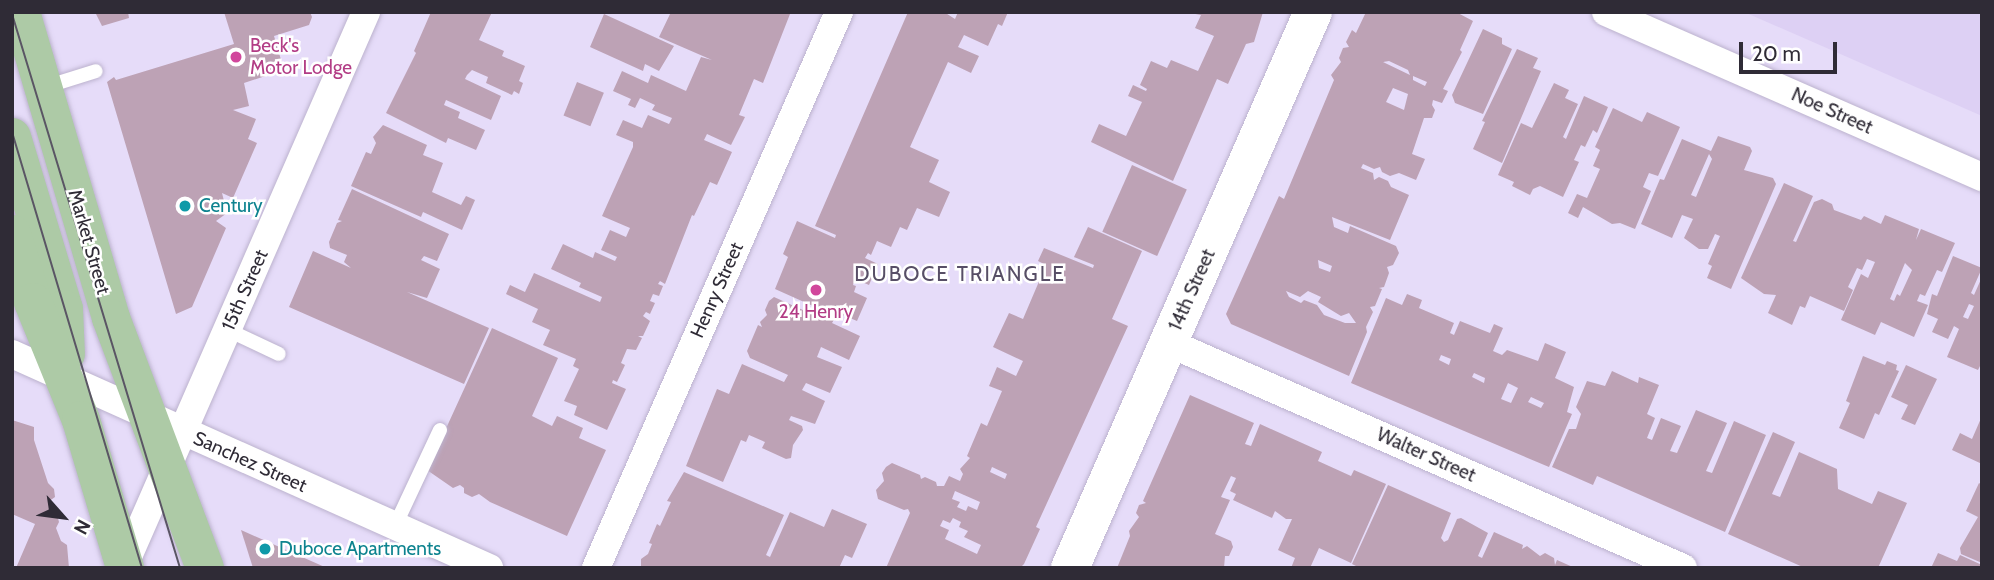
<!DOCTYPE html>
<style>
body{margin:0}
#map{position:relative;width:1994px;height:580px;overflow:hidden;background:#e6dcf9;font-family:Cabin,sans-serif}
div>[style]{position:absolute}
.built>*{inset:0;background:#ddd0f4}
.building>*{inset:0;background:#bda2b5;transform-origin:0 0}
.roads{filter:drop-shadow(0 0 2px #bcb2ce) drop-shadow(0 0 2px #bcb2ce)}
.lane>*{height:14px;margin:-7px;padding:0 7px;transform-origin:7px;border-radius:7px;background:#fff}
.street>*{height:28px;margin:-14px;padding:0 14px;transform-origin:14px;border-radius:14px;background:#fff}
.secondary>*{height:38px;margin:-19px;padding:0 19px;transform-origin:19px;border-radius:19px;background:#fff}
.primary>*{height:38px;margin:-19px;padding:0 19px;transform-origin:19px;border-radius:19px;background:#adcaa6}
.tram>*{height:2px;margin:-1px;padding:0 1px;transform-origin:1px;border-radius:1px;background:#5a5564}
.dots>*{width:19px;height:19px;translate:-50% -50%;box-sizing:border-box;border:4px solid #fff;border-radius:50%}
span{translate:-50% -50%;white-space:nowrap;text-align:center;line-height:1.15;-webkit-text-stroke:5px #fff;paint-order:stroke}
.hotel-label{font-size:19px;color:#b23c85}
.left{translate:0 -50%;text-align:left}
.street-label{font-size:19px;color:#2f2b36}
.culture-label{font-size:19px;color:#0d838f}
.neighbourhood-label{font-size:21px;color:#574e66;letter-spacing:2px}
.frame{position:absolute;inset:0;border:14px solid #2f2b36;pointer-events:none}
.north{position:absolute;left:28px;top:482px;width:70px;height:70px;-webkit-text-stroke:5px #fff;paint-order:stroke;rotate:118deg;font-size:19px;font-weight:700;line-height:28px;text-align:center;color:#2f2b36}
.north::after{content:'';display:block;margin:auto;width:24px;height:32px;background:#2f2b36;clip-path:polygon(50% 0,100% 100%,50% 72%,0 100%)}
.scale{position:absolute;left:1739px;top:42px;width:98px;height:32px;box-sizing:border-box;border:4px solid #2f2b36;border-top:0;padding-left:9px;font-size:21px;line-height:24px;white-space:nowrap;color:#2f2b36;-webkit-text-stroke:5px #fff;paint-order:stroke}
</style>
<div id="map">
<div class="built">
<div style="clip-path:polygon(1744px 12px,1982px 12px,1982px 116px)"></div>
</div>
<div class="building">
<div style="clip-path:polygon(95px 12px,128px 12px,129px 18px,102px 26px)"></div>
<div style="clip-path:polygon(224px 12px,310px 12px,312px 17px,309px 25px,274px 36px,284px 70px,244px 83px,249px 106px,233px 110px,256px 119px,248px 139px,257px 143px,233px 198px,222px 193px,227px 213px,216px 221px,226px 228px,192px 307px,176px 314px,107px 82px,114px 77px,116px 80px,234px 44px)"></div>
<div style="clip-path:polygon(431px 12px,492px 12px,479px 40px,504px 51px,502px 56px,525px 66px,519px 81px,523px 83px,519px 94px,514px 91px,512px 95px,486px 83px,488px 77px,472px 70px,467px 75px,465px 79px,501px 96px,491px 120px,446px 100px,444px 105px,460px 112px,458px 118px,485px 130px,476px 150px,448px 138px,446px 143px,386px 113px,416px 53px,414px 51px)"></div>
<div style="clip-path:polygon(671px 12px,790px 14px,763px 83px,754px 79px,739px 115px,745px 117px,731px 145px,707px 134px,704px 140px,732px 152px,717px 185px,710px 182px,694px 216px,692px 215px,665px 284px,660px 281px,658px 284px,663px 286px,659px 296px,653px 294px,650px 301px,655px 303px,650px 314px,646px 312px,643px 316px,650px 321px,643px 336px,638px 336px,642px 338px,636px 350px,627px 349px,621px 363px,625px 365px,617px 382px,613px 380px,612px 383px,626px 389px,607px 430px,574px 415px,577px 406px,564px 401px,579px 369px,573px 366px,576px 359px,543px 345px,550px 330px,532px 322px,538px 309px,506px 294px,510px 285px,525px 292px,534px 273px,600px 302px,602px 297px,579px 287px,581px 283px,551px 269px,563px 244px,593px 258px,595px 252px,615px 261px,617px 257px,601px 250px,610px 230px,626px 237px,630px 228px,602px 216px,633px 147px,633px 142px,616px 135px,623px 120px,642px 128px,648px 115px,669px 124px,672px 118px,652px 110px,655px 105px,640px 98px,635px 108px,628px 105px,631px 99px,613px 91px,622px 71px,648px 83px,651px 75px,686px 91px,701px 57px,712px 60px,659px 37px)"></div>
<div style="clip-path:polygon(908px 12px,944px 12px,955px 19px,958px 12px,1008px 12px,1002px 26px,998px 24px,988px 46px,964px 35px,958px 47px,979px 56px,971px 73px,948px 62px,910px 147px,939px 160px,929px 182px,950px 192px,939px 217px,917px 208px,907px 230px,900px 227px,891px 247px,877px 241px,871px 255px,868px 253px,865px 258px,878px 264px,869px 285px,855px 279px,853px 285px,856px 286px,854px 292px,867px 298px,857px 321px,838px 313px,832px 323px,860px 336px,849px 360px,821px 347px,817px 357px,842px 367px,830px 393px,806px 383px,802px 390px,825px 401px,815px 424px,791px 416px,789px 420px,802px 426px,803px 430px,793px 445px,791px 458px,786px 459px,762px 448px,765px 442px,749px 435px,746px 442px,741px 440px,723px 482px,686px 466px,717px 389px,729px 394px,742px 364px,784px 382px,788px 375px,750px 358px,747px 351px,758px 325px,762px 327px,760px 322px,767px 315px,765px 310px,769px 301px,774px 297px,814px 315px,813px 306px,775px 289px,788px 257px,783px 254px,797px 221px,835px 238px,836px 235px,815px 226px)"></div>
<div style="clip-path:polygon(1184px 12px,1263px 12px,1254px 42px,1246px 44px,1228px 84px,1217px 79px,1173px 181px,1091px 142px,1099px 124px,1126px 136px,1142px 102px,1128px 96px,1133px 85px,1146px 91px,1147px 89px,1140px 85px,1151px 61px,1167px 68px,1171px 60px,1198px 71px,1214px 36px,1195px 28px,1201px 15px)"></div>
<div style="clip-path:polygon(evenodd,1366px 12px,1456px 12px,1473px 21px,1460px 50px,1462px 52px,1443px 89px,1448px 91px,1442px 103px,1433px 100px,1432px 105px,1435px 110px,1432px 118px,1424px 118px,1412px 154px,1425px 159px,1416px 180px,1399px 173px,1390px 176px,1382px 172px,1380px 167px,1374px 169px,1363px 164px,1361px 168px,1373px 173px,1374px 180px,1379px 177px,1388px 181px,1391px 187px,1409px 195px,1390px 240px,1332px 217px,1334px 227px,1348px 233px,1350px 226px,1396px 246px,1399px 253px,1393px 265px,1387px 267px,1389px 273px,1384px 287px,1379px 288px,1382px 289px,1375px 306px,1370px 307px,1373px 312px,1366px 327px,1367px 332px,1349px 376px,1231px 324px,1226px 314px,1279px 196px,1284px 199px,1334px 80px,1331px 75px,1341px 62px,1339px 58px,1343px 48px,1349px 47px,1346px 42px,1352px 30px,1356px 33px,1366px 12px,1389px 61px,1408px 70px,1410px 75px,1383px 62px,1389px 61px,1366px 12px,1413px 76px,1427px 82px,1425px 86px,1413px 80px,1413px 76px,1366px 12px,1393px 88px,1408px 94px,1404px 110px,1386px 102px,1393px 88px,1366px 12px,1318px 260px,1332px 266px,1330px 272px,1319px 268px,1318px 260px,1366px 12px,1286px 291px,1300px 297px,1308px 291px,1321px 297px,1318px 302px,1341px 316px,1349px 313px,1356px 323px,1345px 323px,1324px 315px,1317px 305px,1304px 300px,1301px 303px,1289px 297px,1286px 291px)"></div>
<div style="clip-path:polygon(604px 14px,674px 46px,659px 71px,645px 64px,643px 71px,590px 47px)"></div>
<div style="clip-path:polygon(1483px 29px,1502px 38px,1502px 44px,1512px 49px,1483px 114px,1455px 103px,1452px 95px)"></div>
<div style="clip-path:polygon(1517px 49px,1538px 58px,1533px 68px,1541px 71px,1502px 163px,1473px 149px,1485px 122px,1482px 121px)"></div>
<div style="left:577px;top:82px;width:29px;height:36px;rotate:22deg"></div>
<div style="clip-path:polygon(1554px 83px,1569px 90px,1565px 98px,1578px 104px,1563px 137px,1566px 139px,1584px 96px,1608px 107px,1597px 133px,1593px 130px,1585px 147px,1581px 145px,1574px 160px,1579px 162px,1563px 197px,1540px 186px,1533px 189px,1530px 195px,1512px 186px,1514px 182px,1498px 175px,1521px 123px,1532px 128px)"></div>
<div style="clip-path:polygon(1613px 108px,1642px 122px,1647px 112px,1680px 127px,1658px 176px,1649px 173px,1643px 187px,1651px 191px,1635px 229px,1620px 223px,1612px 224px,1583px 207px,1578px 218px,1568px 213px,1577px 194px,1587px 198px,1600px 169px,1593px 166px,1600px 150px,1595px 147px)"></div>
<div style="clip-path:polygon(383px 125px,427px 145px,423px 155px,443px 163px,432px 192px,461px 205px,466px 196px,475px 200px,462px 230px,423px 212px,421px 217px,351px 186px,366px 152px,371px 154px,376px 143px,373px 137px)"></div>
<div style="clip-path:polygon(evenodd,1718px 136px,1750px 147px,1752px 151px,1744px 170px,1773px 178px,1776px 184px,1731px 289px,1707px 278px,1712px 266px,1708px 264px,1720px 236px,1715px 234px,1708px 249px,1699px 249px,1684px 238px,1693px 219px,1682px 215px,1672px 238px,1641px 224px,1660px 179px,1664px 180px,1682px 139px,1711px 151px,1718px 136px,1709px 154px,1712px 159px,1696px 197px,1691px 195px,1709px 154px)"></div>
<div style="left:1132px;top:165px;width:60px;height:73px;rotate:24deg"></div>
<div style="clip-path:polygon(evenodd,1784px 183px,1813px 196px,1793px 241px,1796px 242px,1814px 202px,1822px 199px,1832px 204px,1834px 210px,1861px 220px,1864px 216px,1881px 224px,1885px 215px,1919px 229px,1916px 240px,1921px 229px,1955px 243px,1942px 272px,1937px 270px,1925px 296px,1920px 294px,1917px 301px,1928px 305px,1914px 337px,1881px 322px,1875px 335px,1841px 320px,1861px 274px,1868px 278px,1875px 262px,1867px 259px,1862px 270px,1857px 268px,1848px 287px,1853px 290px,1844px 311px,1810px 296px,1805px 308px,1800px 306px,1792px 325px,1768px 313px,1776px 295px,1764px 294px,1741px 278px,1784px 183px,1905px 263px,1912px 270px,1900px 296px,1897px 294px,1894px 301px,1890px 299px,1905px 263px)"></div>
<div style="clip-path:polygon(352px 189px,449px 234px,437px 261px,424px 256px,421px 260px,440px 269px,427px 298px,407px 292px,489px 328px,464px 384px,289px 307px,313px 251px,351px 268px,344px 262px,347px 255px,330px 248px,329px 242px,337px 223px,342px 221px,338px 220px)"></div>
<div style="clip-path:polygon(evenodd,1088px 227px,1142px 251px,1112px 319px,1128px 326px,1036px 527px,1040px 529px,1024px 564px,1020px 568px,886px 568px,910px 513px,908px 509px,904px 510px,878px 499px,876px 490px,884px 481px,882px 473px,886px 467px,892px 463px,920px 475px,921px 479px,925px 477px,936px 482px,937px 486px,944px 486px,949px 476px,960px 481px,963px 474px,960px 469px,970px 458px,967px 456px,981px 423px,987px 426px,1002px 391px,989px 386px,997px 367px,1016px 376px,1023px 361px,993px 347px,1009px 313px,1023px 319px,1046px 265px,1038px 261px,1044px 248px,1093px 268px,1094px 265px,1074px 257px,1088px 227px,992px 467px,1007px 474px,1005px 479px,990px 472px,992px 467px,1088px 227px,955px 491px,980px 502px,977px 510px,968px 506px,966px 511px,957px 507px,960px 502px,952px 499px,955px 491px,1088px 227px,953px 518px,961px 522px,959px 527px,968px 531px,964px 537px,981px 545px,977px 554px,945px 539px,949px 530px,940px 526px,943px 520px,950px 523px,953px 518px)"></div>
<div style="clip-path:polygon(evenodd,1953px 256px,1982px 268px,1971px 293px,1974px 295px,1982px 277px,1982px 362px,1978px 370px,1947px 357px,1959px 329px,1954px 326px,1948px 339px,1932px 332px,1938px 319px,1927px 314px,1932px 294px,1937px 296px,1953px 256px,1969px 304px,1974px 306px,1968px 319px,1963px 317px,1969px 304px)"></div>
<div style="clip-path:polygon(evenodd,1407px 294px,1422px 300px,1419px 308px,1454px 323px,1450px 333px,1454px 335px,1460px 321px,1490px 333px,1494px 324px,1503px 328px,1493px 351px,1502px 355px,1507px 350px,1538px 361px,1545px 343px,1566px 352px,1555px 378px,1574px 387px,1567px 412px,1572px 414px,1549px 467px,1351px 383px,1386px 298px,1402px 305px,1407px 294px,1441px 355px,1451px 359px,1449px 365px,1439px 360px,1441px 355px,1407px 294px,1474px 373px,1485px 378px,1484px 383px,1472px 377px,1474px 373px,1407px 294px,1508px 383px,1518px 388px,1511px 403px,1501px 399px,1508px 383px,1407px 294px,1531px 397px,1544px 403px,1541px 408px,1528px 402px,1531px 397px)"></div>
<div style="clip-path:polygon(492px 328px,558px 358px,532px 416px,552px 426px,557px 416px,583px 428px,579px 438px,606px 450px,567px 536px,490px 502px,479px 494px,472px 497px,464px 493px,464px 488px,460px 485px,453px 488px,427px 470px)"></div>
<div style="clip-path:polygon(1863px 356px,1885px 365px,1887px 361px,1897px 365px,1896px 370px,1899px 371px,1879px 415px,1875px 413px,1864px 439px,1839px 428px,1850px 403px,1846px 401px)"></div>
<div style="clip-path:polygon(1906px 365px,1937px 379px,1915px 425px,1901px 419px,1908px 405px,1891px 397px)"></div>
<div style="clip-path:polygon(1612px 371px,1638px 383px,1639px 377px,1659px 385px,1647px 414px,1655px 418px,1647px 438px,1652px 440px,1661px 418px,1681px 426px,1670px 451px,1677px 453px,1696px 410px,1727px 423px,1706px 471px,1712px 473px,1734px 421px,1766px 435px,1725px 532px,1597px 476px,1593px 485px,1552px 467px,1569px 429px,1576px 429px,1581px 414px,1576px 407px,1587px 381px,1605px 386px)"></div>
<div style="clip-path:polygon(1190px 395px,1254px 423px,1245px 444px,1251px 446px,1260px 424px,1322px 452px,1318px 461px,1351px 476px,1354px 470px,1386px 484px,1351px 563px,1319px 548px,1310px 568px,1291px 568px,1295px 558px,1278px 550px,1292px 519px,1286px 519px,1275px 511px,1272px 518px,1233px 500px,1236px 494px,1230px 491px,1236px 478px,1231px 476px,1221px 497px,1230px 500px,1215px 534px,1231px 541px,1233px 547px,1229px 556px,1225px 556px,1224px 568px,1117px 568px,1130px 536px,1129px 531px,1139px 517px,1136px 513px,1139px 505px,1146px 503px,1143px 501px)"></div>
<div style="clip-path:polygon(1982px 416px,1982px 464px,1952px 450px,1960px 433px,1972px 439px)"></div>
<div style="clip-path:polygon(12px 420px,34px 427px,34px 440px,48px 483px,54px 489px,55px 497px,48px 502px,56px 510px,59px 522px,56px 528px,61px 541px,67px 545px,69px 568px,16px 568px,35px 524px,12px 514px)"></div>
<div style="clip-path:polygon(1773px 432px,1795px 442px,1772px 494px,1780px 497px,1799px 452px,1837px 469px,1838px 489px,1872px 504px,1878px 491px,1907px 503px,1878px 568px,1805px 568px,1728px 534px)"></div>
<div style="clip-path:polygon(684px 472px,784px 515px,766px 555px,770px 557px,790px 512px,824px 527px,832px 509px,867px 524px,852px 558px,845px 555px,839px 568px,641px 568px,641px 559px,648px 554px,652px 544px,649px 543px,657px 524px,660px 526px,671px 502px,667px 501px)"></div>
<div style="clip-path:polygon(1979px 483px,1982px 485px,1982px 563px,1961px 554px,1960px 548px,1978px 517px,1966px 511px)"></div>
<div style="clip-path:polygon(1388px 485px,1451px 513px,1441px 538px,1444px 542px,1448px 540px,1457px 519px,1461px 518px,1488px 533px,1478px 556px,1482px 558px,1494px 532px,1523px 545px,1522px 549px,1527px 546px,1540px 556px,1545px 553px,1554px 558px,1555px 565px,1557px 560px,1575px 568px,1360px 568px,1352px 564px)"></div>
<div style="clip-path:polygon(241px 530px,327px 568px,253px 568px)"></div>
<div style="clip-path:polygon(1938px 553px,1957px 561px,1960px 555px,1982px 565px,1982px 568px,1931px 568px)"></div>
</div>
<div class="roads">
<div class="lane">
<div style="left:45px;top:87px;width:53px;rotate:-17.4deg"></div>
<div style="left:228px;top:330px;width:56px;rotate:25.2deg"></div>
<div style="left:395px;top:526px;width:106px;rotate:-64.9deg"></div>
</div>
<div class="street">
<div style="left:1606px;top:12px;width:411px;rotate:23.7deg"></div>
<div style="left:1169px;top:343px;width:561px;rotate:23.64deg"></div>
<div style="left:12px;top:354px;width:523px;rotate:24.16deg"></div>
<div style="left:123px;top:568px;width:607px;rotate:-66.39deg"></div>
<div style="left:596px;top:568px;width:607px;rotate:-66.39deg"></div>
</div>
<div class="secondary">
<div style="left:1070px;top:568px;width:607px;rotate:-66.39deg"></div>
</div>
<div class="primary">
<div style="left:21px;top:12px;width:319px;rotate:73.6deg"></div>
<div style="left:111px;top:318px;width:267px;rotate:69.4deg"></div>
<div style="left:12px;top:137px;width:180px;rotate:73.2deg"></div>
<div style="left:64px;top:309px;width:45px;rotate:87.5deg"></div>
<div style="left:12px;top:234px;width:71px;rotate:72.8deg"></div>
<div style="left:33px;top:302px;width:127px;rotate:67.9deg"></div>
<div style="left:81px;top:420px;width:154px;rotate:73.4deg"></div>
</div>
</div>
<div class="tram">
<div style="left:12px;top:14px;width:579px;rotate:73.13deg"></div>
<div style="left:12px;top:132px;width:455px;rotate:73.4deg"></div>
</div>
<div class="dots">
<div style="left:236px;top:57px;background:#d1479c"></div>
<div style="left:185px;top:206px;background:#0f9aa8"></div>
<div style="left:816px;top:290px;background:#d1479c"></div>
<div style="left:265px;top:549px;background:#0f9aa8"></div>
</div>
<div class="hotel-label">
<span class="left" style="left:250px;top:57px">Beck's<br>Motor Lodge</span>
<span style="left:816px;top:312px">24 Henry</span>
</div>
<div class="street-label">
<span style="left:1832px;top:111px;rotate:24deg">Noe Street</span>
<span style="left:89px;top:242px;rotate:74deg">Market Street</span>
<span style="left:245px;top:290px;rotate:-66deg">15th Street</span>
<span style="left:717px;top:290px;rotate:-66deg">Henry Street</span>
<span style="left:1192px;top:290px;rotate:-66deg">14th Street</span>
<span style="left:1426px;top:455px;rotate:24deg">Walter Street</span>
<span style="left:250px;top:462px;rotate:24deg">Sanchez Street</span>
</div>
<div class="culture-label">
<span class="left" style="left:199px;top:206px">Century</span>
<span class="left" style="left:279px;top:549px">Duboce Apartments</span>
</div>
<div class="neighbourhood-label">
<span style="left:960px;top:274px">DUBOCE TRIANGLE</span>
</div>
<div class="frame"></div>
<div class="north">N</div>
<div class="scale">20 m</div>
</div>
